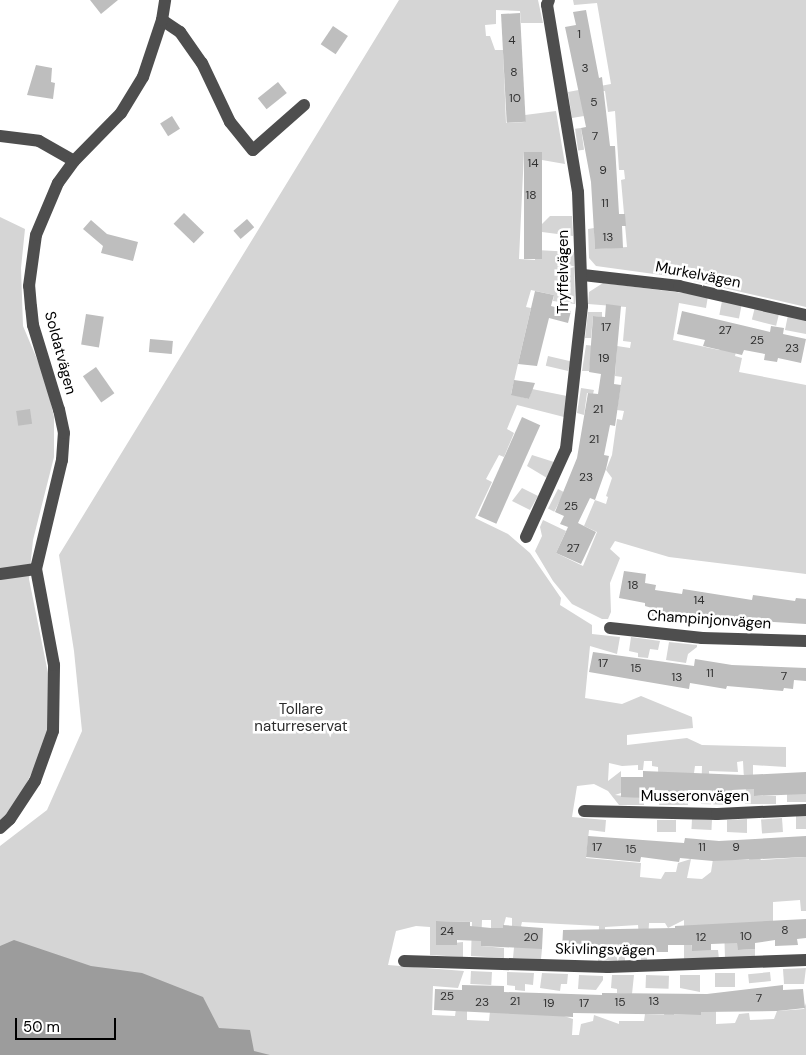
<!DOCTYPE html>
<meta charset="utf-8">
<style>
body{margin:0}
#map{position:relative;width:806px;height:1055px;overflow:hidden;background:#fff;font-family:"DM Sans",sans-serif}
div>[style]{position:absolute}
.green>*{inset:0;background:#d5d5d5;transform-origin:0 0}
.water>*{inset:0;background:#9c9c9c}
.building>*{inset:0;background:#bebebe;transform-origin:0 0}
.minor>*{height:12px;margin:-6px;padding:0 6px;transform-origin:6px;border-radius:6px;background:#4e4e4e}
span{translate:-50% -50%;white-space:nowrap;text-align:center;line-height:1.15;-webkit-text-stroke:5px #fff;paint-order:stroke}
.number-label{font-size:12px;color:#303030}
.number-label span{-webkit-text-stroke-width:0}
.street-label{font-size:15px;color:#000}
.park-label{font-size:15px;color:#2c2c2c}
.scale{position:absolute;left:15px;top:1018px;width:101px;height:22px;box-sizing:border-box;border:2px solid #000;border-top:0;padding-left:6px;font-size:15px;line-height:18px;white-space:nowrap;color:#000;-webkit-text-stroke:4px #fff;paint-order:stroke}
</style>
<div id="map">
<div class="green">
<div style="clip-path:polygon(399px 0,538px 0,543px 23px,521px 23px,520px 11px,496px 10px,496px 24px,485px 25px,486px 36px,490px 36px,495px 50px,503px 50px,506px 123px,525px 122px,525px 115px,556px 111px,565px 164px,542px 160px,542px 152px,524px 152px,519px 259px,535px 260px,536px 250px,574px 252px,575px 304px,553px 301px,554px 295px,531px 290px,526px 307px,531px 308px,511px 394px,529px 399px,532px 389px,567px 396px,564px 417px,517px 405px,507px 429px,514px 433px,504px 457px,499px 455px,486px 479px,492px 482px,475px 518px,508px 534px,530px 553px,561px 598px,560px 605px,592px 625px,592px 634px,620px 637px,617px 654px,590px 646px,585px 698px,622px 704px,641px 696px,692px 717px,693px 728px,627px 735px,627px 745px,687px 738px,702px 745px,786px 747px,786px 767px,753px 765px,753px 780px,744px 780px,743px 761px,737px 762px,738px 772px,709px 771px,710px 795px,731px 795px,731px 805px,701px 804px,702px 766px,695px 766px,694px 773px,667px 774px,668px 795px,688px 795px,688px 805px,659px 805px,658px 767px,652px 766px,652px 761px,644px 761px,643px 770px,638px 770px,638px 765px,622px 766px,609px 763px,608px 781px,621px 771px,621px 793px,615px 795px,644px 798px,644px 805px,619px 805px,608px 791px,594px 784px,577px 786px,572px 817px,606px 820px,605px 832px,589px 830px,586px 858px,641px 863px,640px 877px,661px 879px,665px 872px,676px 872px,678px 863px,691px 859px,687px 878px,702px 879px,711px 872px,713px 859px,749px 860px,750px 853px,756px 853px,761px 860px,806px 857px,806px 911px,801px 911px,800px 900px,773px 902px,773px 922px,737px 924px,738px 950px,755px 949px,755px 958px,725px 959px,724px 925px,691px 926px,692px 950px,718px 950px,719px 959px,684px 960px,684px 920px,668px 928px,665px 923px,649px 923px,647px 960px,641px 960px,638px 925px,605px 927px,605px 951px,625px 952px,625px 962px,598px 961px,599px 926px,522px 922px,521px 926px,542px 949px,541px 959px,513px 958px,516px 926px,512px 926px,512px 918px,506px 917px,503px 928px,491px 928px,491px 920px,482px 920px,481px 946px,504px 948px,504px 958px,471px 956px,472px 922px,437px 921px,436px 945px,463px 942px,463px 957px,430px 955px,430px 927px,416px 926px,396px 931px,388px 965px,464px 971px,458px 988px,433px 986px,432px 1015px,455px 1016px,456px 1009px,467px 1010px,467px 1020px,489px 1021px,490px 1011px,564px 1016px,573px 1019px,572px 1035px,579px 1035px,581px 1024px,593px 1021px,594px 1015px,619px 1024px,619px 1021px,644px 1021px,645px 1014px,664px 1015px,665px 1008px,674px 1008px,674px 1015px,701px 1015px,701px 1007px,716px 1007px,716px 1024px,735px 1023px,739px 1014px,749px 1013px,750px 1020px,774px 1019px,777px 1011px,804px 1009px,806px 1003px,806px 1055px,0 1055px,0 846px,47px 810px,82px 731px,74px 651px,59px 555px)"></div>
<div style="clip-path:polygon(573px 0,806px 0,806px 307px,676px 277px,596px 266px,589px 258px,588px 229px,594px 228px,595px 249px,627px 247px,621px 180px,625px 179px,624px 170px,619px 170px,615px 111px,608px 112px,605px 91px,581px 94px,584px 116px,572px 118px,568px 92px,611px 84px,597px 3px,574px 5px)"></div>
<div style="left:581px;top:128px;width:22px;height:6px;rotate:82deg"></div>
<div style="clip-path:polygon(550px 216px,572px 216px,573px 236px,542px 232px,542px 224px)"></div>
<div style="clip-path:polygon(0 217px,25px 229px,21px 268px,23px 326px,45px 378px,54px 417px,54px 457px,33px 540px,29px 579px,50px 683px,49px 725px,41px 753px,21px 795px,0 822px)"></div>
<div style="clip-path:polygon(603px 283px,708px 296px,706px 308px,679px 303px,673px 340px,719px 350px,738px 343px,735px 356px,742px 358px,739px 372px,806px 385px,806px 574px,669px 557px,615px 541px,610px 549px,620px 558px,610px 583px,611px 612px,608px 619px,602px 619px,572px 604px,553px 581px,535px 551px,542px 536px,540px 527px,543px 520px,566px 531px,556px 553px,583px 566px,597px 532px,584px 526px,595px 500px,606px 504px,608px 497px,606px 496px,612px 478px,606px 470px,612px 455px,617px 419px,622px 420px,624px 411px,617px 410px,622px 377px,615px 376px,617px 346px,630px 348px,631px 342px,623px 341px,626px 307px,588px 304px,589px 292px)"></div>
<div style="left:722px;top:301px;width:20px;height:14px;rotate:11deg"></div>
<div style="left:755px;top:307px;width:25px;height:13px;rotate:14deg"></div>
<div style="clip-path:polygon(588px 312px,602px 312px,602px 317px,593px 316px,591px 338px,585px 338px)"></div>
<div style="clip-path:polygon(788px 315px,806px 319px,806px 334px,785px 330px)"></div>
<div style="clip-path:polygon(586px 345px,595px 346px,592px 350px,589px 371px,582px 371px)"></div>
<div style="left:548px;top:356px;width:23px;height:10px;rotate:13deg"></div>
<div style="clip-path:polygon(581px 388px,594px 390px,593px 394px,587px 393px,584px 415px,577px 413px)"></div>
<div style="clip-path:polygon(532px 455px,554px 462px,547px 478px,527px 466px)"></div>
<div style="clip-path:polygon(522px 488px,538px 496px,530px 510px,512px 501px)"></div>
<div style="left:558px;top:489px;width:7px;height:22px;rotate:27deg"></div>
<div style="clip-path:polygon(631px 637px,660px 641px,658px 650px,650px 649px,648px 658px,638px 657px,638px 653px,629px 651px)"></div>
<div style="clip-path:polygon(669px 642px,697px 645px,697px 647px,688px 654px,686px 663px,666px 660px)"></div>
<div style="clip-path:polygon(746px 788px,754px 788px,754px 796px,776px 796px,776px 804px,745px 804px)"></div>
<div style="left:806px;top:794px;width:8px;height:19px;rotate:90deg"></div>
<div style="left:806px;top:816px;width:13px;height:10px;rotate:90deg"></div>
<div style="left:782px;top:818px;width:14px;height:21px;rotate:86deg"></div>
<div style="left:692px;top:819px;width:20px;height:10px;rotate:3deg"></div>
<div style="clip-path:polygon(747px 819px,747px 833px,727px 832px,727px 820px)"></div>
<div style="left:657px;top:820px;width:19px;height:12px"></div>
<div style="clip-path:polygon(806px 968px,804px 984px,784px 984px,783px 969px)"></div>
<div style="left:471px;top:971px;width:21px;height:13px;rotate:3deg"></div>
<div style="clip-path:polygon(507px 972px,534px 973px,533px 985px,525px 984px,525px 991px,515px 990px,515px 986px,507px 985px)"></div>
<div style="left:770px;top:972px;width:9px;height:22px;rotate:84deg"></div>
<div style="clip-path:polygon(542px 973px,568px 974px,567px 984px,561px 984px,560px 991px,540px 988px)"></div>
<div style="left:715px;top:973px;width:20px;height:14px"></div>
<div style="clip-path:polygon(579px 975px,603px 976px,603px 980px,596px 990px,578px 989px)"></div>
<div style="clip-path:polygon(612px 975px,634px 975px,632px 994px,617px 993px,617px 989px,611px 988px)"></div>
<div style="left:646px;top:975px;width:23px;height:13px;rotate:2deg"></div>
<div style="clip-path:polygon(680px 975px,700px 975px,700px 992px,680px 988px)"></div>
</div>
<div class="water">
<div style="clip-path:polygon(14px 940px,91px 966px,142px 973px,203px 997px,219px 1028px,250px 1030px,254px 1051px,270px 1055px,0 1055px,0 946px)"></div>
</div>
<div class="building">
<div style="clip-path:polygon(90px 0,118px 0,101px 14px)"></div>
<div style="clip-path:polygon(586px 10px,599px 78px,602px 77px,610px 146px,615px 146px,619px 214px,625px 214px,626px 226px,622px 226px,623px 248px,595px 249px,591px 182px,581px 128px,586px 127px,565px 27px,576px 25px,573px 12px)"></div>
<div style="left:520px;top:13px;width:109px;height:19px;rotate:87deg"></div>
<div style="left:333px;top:26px;width:18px;height:22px;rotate:34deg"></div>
<div style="clip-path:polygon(36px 65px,52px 68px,51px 82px,55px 83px,53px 99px,27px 95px)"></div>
<div style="left:278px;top:82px;width:14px;height:26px;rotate:51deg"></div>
<div style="left:172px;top:116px;width:15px;height:14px;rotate:58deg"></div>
<div style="left:524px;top:152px;width:18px;height:107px"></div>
<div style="left:184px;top:213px;width:28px;height:15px;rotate:44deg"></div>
<div style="left:247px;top:219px;width:11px;height:18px;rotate:49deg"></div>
<div style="clip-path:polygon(91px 220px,107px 234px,138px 242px,133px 261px,101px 253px,103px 246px,83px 229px)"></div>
<div style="clip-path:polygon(535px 291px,554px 295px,551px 306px,571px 311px,568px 323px,549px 318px,537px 366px,518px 364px)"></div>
<div style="clip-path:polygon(606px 304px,621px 306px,614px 384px,621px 385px,615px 426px,610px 425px,604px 455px,609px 456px,606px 469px,595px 500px,590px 498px,578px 523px,596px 532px,581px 564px,556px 553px,568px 527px,560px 524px,564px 516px,555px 512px,577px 458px,588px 393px,598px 394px,601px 374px,589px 372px,593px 316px,605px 317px)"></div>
<div style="clip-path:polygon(682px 311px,770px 332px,771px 326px,784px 328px,783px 334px,806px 339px,801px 363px,778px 358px,777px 362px,764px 360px,765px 354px,744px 350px,742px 355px,703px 346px,705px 340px,677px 334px)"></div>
<div style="left:86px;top:314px;width:18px;height:31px;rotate:9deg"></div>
<div style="left:150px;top:339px;width:23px;height:13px;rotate:5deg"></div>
<div style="left:96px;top:367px;width:32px;height:16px;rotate:55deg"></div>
<div style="clip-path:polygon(514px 380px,535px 383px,529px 399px,511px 395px)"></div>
<div style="left:30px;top:409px;width:15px;height:14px;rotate:82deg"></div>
<div style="left:522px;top:417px;width:20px;height:108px;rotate:24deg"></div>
<div style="clip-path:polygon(624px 571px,646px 574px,645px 583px,656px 585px,655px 590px,682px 594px,683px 589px,752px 600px,753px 595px,795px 601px,796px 598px,806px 599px,806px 624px,744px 620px,743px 624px,652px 616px,652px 608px,645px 606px,645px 603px,619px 598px)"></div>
<div style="clip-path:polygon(593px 652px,694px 666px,695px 659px,732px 665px,806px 668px,806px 681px,794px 680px,793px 689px,784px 688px,783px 691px,727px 686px,726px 689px,690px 683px,689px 689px,589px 672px)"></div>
<div style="clip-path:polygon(643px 771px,744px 775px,806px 772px,806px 794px,754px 796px,754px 789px,732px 790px,733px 795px,710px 795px,710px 790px,688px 790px,688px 795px,668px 795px,668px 790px,643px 790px,643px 798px,621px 797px,621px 777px,643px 777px)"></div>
<div style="clip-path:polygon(588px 836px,684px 843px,685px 838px,719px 841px,806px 836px,806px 857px,713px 861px,680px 858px,679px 862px,641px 857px,640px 862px,586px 857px)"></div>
<div style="clip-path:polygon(806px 919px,806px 938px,797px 939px,798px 945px,775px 946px,775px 940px,755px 943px,755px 949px,738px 950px,737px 943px,711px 944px,711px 950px,692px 951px,692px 945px,668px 945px,668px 952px,647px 952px,647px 945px,627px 945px,626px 952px,605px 951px,605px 945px,583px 944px,582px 951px,562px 950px,563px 930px,675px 928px,675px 926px)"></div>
<div style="clip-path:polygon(436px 921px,470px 922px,470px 926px,491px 928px,503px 928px,503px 925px,543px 928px,542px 949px,481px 946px,481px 941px,457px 940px,457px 945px,436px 945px)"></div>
<div style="clip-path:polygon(462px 985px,504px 986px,504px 992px,602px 995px,602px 993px,707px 994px,783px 985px,783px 990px,803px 989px,805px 1008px,777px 1011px,701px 1012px,701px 1015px,573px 1013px,573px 1017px,434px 1010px,435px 989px,462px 990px)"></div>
</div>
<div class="minor">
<div style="left:162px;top:20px;width:22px;rotate:34deg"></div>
<div style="left:180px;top:32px;width:38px;rotate:55deg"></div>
<div style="left:202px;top:63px;width:65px;rotate:64.6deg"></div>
<div style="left:230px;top:122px;width:36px;rotate:51deg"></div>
<div style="left:253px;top:150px;width:68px;rotate:-41.4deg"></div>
<div style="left:0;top:136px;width:39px;rotate:7deg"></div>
<div style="left:39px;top:141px;width:40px;rotate:29.7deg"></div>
<div style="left:583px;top:275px;width:97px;rotate:6.5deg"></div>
<div style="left:679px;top:286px;width:130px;rotate:12.9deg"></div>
<div style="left:526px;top:537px;width:97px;rotate:-65.6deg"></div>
<div style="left:566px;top:449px;width:144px;rotate:-83.6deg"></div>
<div style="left:582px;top:306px;width:114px;rotate:-92deg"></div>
<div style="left:578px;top:192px;width:190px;rotate:-99.4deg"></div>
<div style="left:547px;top:5px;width:5px;rotate:-68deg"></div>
<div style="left:0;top:574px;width:36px;rotate:-8deg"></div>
<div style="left:36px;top:569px;width:112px;rotate:-76.6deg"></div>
<div style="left:62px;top:460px;width:27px;rotate:-86deg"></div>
<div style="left:64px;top:433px;width:24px;rotate:-102deg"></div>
<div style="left:59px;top:410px;width:89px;rotate:-107deg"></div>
<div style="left:33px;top:325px;width:18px;rotate:-96deg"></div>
<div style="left:31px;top:307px;width:21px;rotate:-95deg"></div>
<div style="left:29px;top:286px;width:51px;rotate:-82.2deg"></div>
<div style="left:36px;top:235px;width:56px;rotate:-67.1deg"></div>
<div style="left:58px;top:183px;width:27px;rotate:-54deg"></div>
<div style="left:74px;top:161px;width:67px;rotate:-45.6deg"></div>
<div style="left:121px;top:113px;width:42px;rotate:-58.6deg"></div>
<div style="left:143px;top:77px;width:60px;rotate:-71.6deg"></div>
<div style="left:162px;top:20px;width:20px;rotate:-81deg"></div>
<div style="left:610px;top:628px;width:93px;rotate:6.2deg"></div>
<div style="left:702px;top:638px;width:104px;rotate:1.7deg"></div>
<div style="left:584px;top:811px;width:133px;rotate:1.3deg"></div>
<div style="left:717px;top:814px;width:89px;rotate:-2.6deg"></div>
<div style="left:0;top:828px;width:13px;rotate:-42deg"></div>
<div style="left:10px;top:819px;width:45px;rotate:-56.7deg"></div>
<div style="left:35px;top:781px;width:53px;rotate:-70.2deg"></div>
<div style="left:53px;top:731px;width:66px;rotate:-89.1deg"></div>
<div style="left:54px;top:665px;width:98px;rotate:-100.6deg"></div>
<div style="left:404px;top:961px;width:204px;rotate:1.7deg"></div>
<div style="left:608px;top:967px;width:198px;rotate:-2deg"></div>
</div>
<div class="number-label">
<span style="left:579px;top:35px">1</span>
<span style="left:512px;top:41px">4</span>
<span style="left:585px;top:69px">3</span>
<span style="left:514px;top:73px">8</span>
<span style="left:515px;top:99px">10</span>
<span style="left:594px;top:103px">5</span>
<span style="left:595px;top:137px">7</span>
<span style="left:533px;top:164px">14</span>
<span style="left:603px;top:171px">9</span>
<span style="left:531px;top:196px">18</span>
<span style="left:605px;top:204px">11</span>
<span style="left:608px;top:238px">13</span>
<span style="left:606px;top:328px">17</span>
<span style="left:725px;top:331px">27</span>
<span style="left:757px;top:341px">25</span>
<span style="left:792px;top:349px">23</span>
<span style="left:604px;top:359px">19</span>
<span style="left:598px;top:410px">21</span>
<span style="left:594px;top:440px">21</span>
<span style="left:586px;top:478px">23</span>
<span style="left:571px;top:507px">25</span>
<span style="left:573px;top:549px">27</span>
<span style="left:633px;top:586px">18</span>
<span style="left:699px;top:601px">14</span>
<span style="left:603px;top:664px">17</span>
<span style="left:636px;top:669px">15</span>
<span style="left:710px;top:674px">11</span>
<span style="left:784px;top:677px">7</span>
<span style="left:677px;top:678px">13</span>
<span style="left:597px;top:848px">17</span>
<span style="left:702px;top:848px">11</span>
<span style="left:736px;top:848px">9</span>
<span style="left:631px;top:850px">15</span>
<span style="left:785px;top:931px">8</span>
<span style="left:447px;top:932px">24</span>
<span style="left:746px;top:937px">10</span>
<span style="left:531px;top:938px">20</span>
<span style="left:701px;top:938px">12</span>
<span style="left:447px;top:997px">25</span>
<span style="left:759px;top:999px">7</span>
<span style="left:515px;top:1002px">21</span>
<span style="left:654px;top:1002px">13</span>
<span style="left:482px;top:1003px">23</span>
<span style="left:620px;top:1003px">15</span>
<span style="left:549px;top:1004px">19</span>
<span style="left:584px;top:1004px">17</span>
</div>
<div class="street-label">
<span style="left:564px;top:272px;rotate:-90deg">Tryffelvägen</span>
<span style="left:698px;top:275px;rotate:11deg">Murkelvägen</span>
<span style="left:60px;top:353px;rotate:75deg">Soldatvägen</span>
<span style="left:709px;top:620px;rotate:4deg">Champinjonvägen</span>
<span style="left:695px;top:797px">Musseronvägen</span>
<span style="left:605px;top:950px;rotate:1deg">Skivlingsvägen</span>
</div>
<div class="park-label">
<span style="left:301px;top:718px">Tollare<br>naturreservat</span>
</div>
<div class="scale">50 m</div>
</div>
